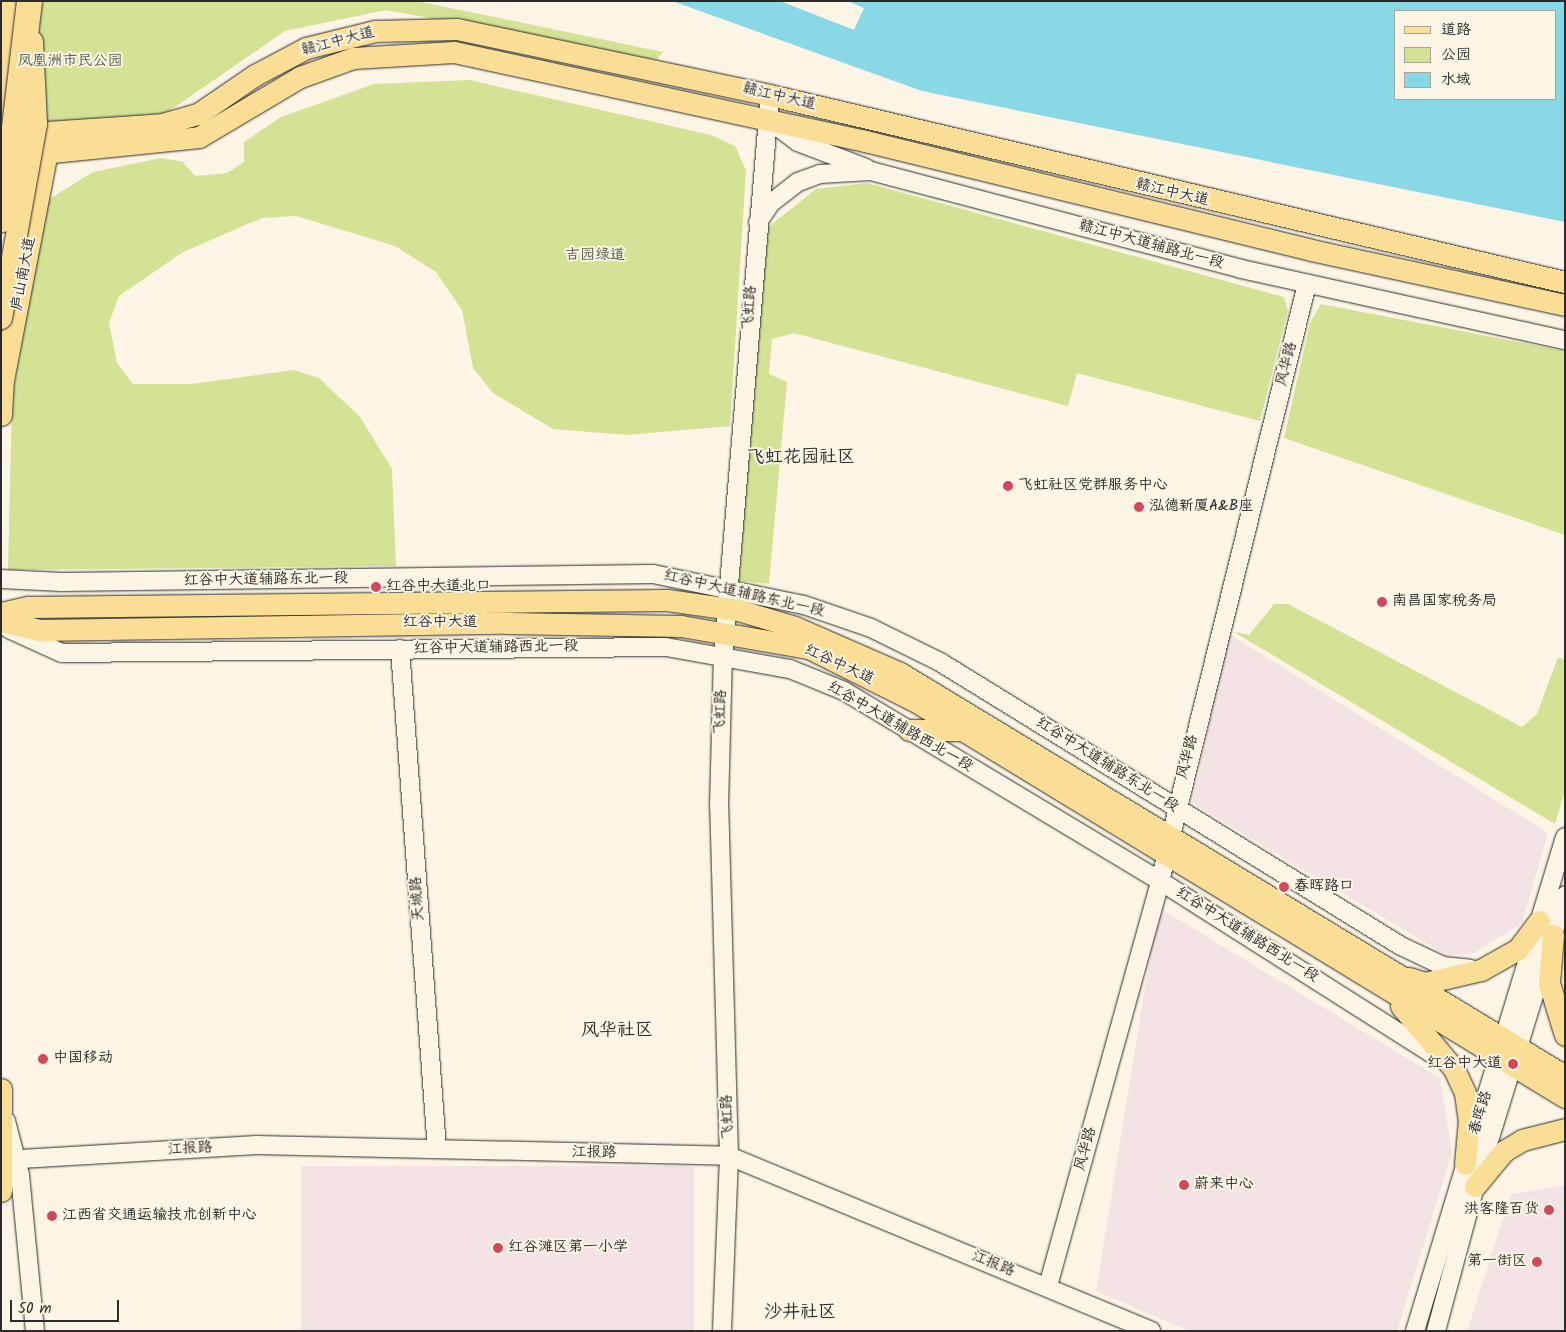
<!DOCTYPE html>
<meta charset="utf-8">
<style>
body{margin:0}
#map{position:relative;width:1566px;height:1332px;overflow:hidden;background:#fcf5e5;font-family:Kalam,"LXGW WenKai TC",sans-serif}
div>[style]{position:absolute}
.built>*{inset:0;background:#f3e3e5;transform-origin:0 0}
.green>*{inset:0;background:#d4e295}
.water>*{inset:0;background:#89d8e6}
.pier>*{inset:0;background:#fcf5e5}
.roads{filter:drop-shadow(0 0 1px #2b2b2b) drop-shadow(0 0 1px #2b2b2b)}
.minor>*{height:18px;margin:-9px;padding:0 9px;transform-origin:9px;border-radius:9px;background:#fcf5e5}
.major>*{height:21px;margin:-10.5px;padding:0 10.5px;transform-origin:10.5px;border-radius:10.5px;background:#fbde96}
.highway>*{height:25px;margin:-12.5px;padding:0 12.5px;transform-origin:12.5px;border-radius:12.5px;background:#fbde96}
.bridges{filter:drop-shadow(0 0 1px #2b2b2b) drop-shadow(0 0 1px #2b2b2b)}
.major-bridge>*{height:21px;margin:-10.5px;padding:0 10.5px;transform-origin:10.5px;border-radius:10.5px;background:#fbde96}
.highway-bridge>*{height:25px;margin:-12.5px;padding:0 12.5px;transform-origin:12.5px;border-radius:12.5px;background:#fbde96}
.dots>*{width:14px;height:14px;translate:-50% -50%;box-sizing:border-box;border:2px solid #fcf5e5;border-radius:50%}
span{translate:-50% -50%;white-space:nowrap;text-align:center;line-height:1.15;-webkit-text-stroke:4px #fcf5e5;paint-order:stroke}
.street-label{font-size:15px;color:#2b2b2b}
.park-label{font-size:15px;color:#555946}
.poi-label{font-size:15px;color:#2b2b2b}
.left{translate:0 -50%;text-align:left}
.right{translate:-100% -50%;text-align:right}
.quarter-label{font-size:18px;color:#2b2b2b}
.frame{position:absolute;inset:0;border:2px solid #2b2b2b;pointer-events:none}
.legend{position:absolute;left:1394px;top:10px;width:162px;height:90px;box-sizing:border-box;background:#fcf5e5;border:1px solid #a8a49b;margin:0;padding:6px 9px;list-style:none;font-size:15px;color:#2b2b2b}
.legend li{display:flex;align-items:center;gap:10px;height:25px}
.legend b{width:25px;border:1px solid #a8a49b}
.scale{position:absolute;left:10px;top:1300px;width:109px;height:22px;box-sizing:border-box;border:2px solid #2b2b2b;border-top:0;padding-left:6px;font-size:15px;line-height:18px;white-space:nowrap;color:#2b2b2b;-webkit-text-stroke:4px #fcf5e5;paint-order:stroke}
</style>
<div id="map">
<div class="built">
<div style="clip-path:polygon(1229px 634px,1548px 833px,1522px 923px,1474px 953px,1446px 955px,1192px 803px)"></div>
<div style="clip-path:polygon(1158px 907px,1440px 1078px,1452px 1153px,1397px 1331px,1189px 1331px,1096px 1291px)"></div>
<div style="left:301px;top:1166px;width:393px;height:165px"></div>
<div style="clip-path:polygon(1565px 1185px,1565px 1331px,1467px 1331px,1511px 1194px)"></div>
</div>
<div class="green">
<div style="clip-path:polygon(1px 1px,417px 1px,663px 52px,656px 60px,386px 10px,285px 31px,162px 116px,66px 124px,1px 121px)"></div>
<div style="clip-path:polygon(469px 80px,711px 135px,735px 146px,746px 170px,730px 426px,628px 435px,553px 429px,493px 393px,473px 368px,462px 310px,436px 272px,395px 246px,296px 216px,262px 218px,183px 252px,119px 296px,109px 323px,117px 363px,133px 384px,191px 384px,294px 370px,319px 378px,360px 417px,392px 469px,396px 566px,8px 570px,12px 398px,46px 201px,93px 172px,161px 158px,183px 162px,195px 176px,227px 173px,244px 162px,244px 142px,281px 117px,374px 84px)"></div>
<div style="clip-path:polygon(867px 183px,1284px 297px,1288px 311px,1260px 421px,1077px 373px,1068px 406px,794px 333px,772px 339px,769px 374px,787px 382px,769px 584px,736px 581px,767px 228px,816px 189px)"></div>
<div style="clip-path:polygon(1321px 304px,1565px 351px,1565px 535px,1284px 438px,1310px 323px)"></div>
<div style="clip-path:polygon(1274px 604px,1288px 604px,1522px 727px,1537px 714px,1558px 657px,1565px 660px,1565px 790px,1555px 824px,1234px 632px,1249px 635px)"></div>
</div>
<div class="water">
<div style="clip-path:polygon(evenodd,672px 1px,1565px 1px,1565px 222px,922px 91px,672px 1px,1395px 11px,1555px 11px,1555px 99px,1395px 99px,1395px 11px)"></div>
</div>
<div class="pier">
<div style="clip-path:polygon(780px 1px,847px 1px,864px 8px,854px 30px)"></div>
</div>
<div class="roads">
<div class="minor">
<div style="left:770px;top:121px;width:35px;rotate:37deg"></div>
<div style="left:798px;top:142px;width:73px;rotate:20.9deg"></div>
<div style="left:758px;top:222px;width:23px;rotate:-56deg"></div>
<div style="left:771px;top:203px;width:34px;rotate:-38deg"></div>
<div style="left:798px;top:182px;width:23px;rotate:-20deg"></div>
<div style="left:820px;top:174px;width:51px;rotate:-3.4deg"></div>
<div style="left:871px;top:171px;width:383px;rotate:14.8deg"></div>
<div style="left:1241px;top:269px;width:332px;rotate:12.4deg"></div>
<div style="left:1px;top:579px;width:61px;rotate:2.8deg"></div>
<div style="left:62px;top:582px;width:591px;rotate:-0.78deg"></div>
<div style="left:653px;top:574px;width:154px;rotate:11.6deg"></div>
<div style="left:804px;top:605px;width:71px;rotate:18.9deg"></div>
<div style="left:871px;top:628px;width:77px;rotate:26.2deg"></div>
<div style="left:940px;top:662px;width:541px;rotate:31.64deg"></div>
<div style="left:1401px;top:946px;width:47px;rotate:25.5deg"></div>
<div style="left:1443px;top:966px;width:27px;rotate:6deg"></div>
<div style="left:9px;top:629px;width:58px;rotate:24.4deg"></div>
<div style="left:62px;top:653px;width:604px;rotate:-0.57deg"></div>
<div style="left:666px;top:647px;width:126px;rotate:10.1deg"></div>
<div style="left:790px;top:669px;width:58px;rotate:22.2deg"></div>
<div style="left:844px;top:691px;width:369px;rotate:31deg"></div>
<div style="left:1160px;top:881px;width:328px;rotate:32.4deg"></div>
<div style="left:400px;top:649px;width:501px;rotate:85.77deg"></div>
<div style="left:6px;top:1121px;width:56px;rotate:75.5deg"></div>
<div style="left:20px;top:1175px;width:157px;rotate:84.5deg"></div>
<div style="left:4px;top:1160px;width:253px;rotate:-3.4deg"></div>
<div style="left:257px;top:1145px;width:472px;rotate:1.3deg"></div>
<div style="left:729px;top:1156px;width:457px;rotate:22.5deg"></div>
<div style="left:1048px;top:1286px;width:420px;rotate:-74.5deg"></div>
<div style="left:1160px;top:881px;width:615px;rotate:-76.17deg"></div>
<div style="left:722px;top:1331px;width:175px;rotate:-87.7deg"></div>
<div style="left:729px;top:1156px;width:349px;rotate:-91.6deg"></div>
<div style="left:719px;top:807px;width:150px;rotate:-88.5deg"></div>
<div style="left:723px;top:657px;width:564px;rotate:-85.22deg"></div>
<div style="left:1415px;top:1331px;width:516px;rotate:-73.11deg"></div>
<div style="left:1436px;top:1331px;width:150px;rotate:-74.9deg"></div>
<div style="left:1475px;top:1186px;width:304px;rotate:-72.8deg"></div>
</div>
<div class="major">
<div style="left:17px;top:134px;width:145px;rotate:-3.9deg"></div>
<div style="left:162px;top:124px;width:37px;rotate:-16deg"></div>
<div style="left:198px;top:114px;width:69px;rotate:-34.4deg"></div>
<div style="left:255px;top:75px;width:58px;rotate:-27.9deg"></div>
<div style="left:306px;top:48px;width:71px;rotate:-13.8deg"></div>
<div style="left:375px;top:31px;width:82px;rotate:-1.4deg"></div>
<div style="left:457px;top:29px;width:320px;rotate:11.9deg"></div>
<div style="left:770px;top:95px;width:817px;rotate:13.24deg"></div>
<div style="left:13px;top:156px;width:187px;rotate:-5.8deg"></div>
<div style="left:199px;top:137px;width:117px;rotate:-30.7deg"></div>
<div style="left:300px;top:77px;width:56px;rotate:-19.7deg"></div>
<div style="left:353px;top:58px;width:101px;rotate:-3.4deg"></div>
<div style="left:454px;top:52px;width:421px;rotate:12.2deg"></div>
<div style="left:865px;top:141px;width:459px;rotate:13.7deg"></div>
<div style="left:1311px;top:250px;width:260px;rotate:12.2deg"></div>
<div style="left:1px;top:415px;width:35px;rotate:-87deg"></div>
<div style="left:3px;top:380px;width:242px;rotate:-79.1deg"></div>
<div style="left:1px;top:613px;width:28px;rotate:-13deg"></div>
<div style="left:28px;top:607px;width:639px;rotate:-0.63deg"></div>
<div style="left:667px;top:600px;width:72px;rotate:8deg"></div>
<div style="left:738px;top:610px;width:59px;rotate:16.6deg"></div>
<div style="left:795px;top:627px;width:115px;rotate:23.7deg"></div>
<div style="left:900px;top:673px;width:778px;rotate:31.22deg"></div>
<div style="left:1px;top:621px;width:40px;rotate:13deg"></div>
<div style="left:40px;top:630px;width:468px;rotate:-0.9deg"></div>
<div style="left:508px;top:623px;width:173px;rotate:1deg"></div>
<div style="left:681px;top:626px;width:130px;rotate:9.8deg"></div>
<div style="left:809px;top:648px;width:119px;rotate:26.6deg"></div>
<div style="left:915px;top:701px;width:761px;rotate:31.35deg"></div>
<div style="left:909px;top:730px;width:52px"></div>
<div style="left:1553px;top:935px;width:48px;rotate:94.8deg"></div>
<div style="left:1549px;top:983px;width:54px;rotate:72.9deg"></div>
<div style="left:1409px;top:978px;width:17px;rotate:17deg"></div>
<div style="left:1425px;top:983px;width:57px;rotate:-13.1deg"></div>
<div style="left:1481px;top:970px;width:43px;rotate:-29.6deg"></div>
<div style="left:1518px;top:949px;width:35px;rotate:-53deg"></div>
<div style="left:1401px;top:1006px;width:82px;rotate:49.9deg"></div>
<div style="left:1454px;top:1069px;width:26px;rotate:65deg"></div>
<div style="left:1465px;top:1093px;width:27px;rotate:82deg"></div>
<div style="left:1469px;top:1120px;width:44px;rotate:95.2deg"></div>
<div style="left:1px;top:1089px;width:102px;rotate:90deg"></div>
<div style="left:1475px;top:1186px;width:45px;rotate:-50.4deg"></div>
<div style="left:1504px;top:1151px;width:21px;rotate:-31deg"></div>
<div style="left:1522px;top:1140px;width:44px;rotate:-14.3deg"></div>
</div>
<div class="highway">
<div style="left:1px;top:119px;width:119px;rotate:-84.7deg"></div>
</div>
</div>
<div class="bridges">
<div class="major-bridge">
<div style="left:1px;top:318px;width:198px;rotate:-79.8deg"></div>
<div style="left:36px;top:123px;width:82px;rotate:-92.8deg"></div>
</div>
<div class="highway-bridge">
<div style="left:3px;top:219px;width:220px;rotate:-83.2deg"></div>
</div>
</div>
<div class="dots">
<div style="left:1008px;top:486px;background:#d1495b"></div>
<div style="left:1139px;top:507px;background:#d1495b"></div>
<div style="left:376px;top:587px;background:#d1495b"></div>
<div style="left:1382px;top:602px;background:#d1495b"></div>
<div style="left:1284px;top:887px;background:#d1495b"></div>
<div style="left:43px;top:1059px;background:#d1495b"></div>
<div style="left:1513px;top:1064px;background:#d1495b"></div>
<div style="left:1184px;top:1185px;background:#d1495b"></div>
<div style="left:1549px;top:1210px;background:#d1495b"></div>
<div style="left:52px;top:1216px;background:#d1495b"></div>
<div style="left:498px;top:1248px;background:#d1495b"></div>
<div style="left:1537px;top:1262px;background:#d1495b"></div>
</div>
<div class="street-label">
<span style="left:338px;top:42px;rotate:-15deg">赣江中大道</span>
<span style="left:779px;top:97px;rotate:13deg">赣江中大道</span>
<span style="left:1172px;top:193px;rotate:13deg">赣江中大道</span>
<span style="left:1151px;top:245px;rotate:15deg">赣江中大道辅路北一段</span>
<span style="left:24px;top:274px;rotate:-79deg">庐山南大道</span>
<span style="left:750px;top:308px;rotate:-86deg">飞虹路</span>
<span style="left:1287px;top:364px;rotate:-76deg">风华路</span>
<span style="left:266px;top:580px;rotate:-1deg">红谷中大道辅路东北一段</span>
<span style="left:744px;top:594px;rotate:13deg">红谷中大道辅路东北一段</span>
<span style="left:440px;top:623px">红谷中大道</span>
<span style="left:496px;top:648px;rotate:-1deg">红谷中大道辅路西北一段</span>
<span style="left:839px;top:665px;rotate:25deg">红谷中大道</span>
<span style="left:721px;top:712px;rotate:-88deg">飞虹路</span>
<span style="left:900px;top:727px;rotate:30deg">红谷中大道辅路西北一段</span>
<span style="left:1188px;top:757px;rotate:-76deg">风华路</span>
<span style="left:1107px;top:765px;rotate:32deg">红谷中大道辅路东北一段</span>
<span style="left:418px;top:899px;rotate:-94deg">天城路</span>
<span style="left:1247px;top:935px;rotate:32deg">红谷中大道辅路西北一段</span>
<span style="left:1481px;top:1113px;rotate:-73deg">春晖路</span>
<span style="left:728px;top:1117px;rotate:-92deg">飞虹路</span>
<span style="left:190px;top:1149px;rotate:-3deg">江报路</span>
<span style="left:1086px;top:1149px;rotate:-75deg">风华路</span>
<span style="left:594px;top:1153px;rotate:1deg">江报路</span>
<span style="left:993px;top:1264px;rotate:22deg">江报路</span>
</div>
<div class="park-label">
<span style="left:70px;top:62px">凤凰洲市民公园</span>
<span style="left:595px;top:256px">吉园绿道</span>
</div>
<div class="poi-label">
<span class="left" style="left:1018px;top:486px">飞虹社区党群服务中心</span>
<span class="left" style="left:1149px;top:507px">泓德新厦A&amp;B座</span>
<span class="left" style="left:386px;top:587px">红谷中大道北口</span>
<span class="left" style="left:1392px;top:602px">南昌国家税务局</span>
<span class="left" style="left:1294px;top:887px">春晖路口</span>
<span class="left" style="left:53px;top:1059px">中国移动</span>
<span class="right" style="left:1502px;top:1064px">红谷中大道</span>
<span class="left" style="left:1194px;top:1185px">蔚来中心</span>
<span class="right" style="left:1539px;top:1210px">洪客隆百货</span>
<span class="left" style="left:62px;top:1216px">江西省交通运输技术创新中心</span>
<span class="left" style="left:508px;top:1248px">红谷滩区第一小学</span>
<span class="right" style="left:1527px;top:1262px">第一街区</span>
</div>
<div class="quarter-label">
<span style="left:801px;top:458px">飞虹花园社区</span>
<span style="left:617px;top:1031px">风华社区</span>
<span style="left:800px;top:1313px">沙井社区</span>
</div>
<div class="frame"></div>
<ul class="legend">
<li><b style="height:6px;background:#fbde96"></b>道路</li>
<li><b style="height:14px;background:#d4e295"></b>公园</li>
<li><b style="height:14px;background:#89d8e6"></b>水域</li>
</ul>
<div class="scale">50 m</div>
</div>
